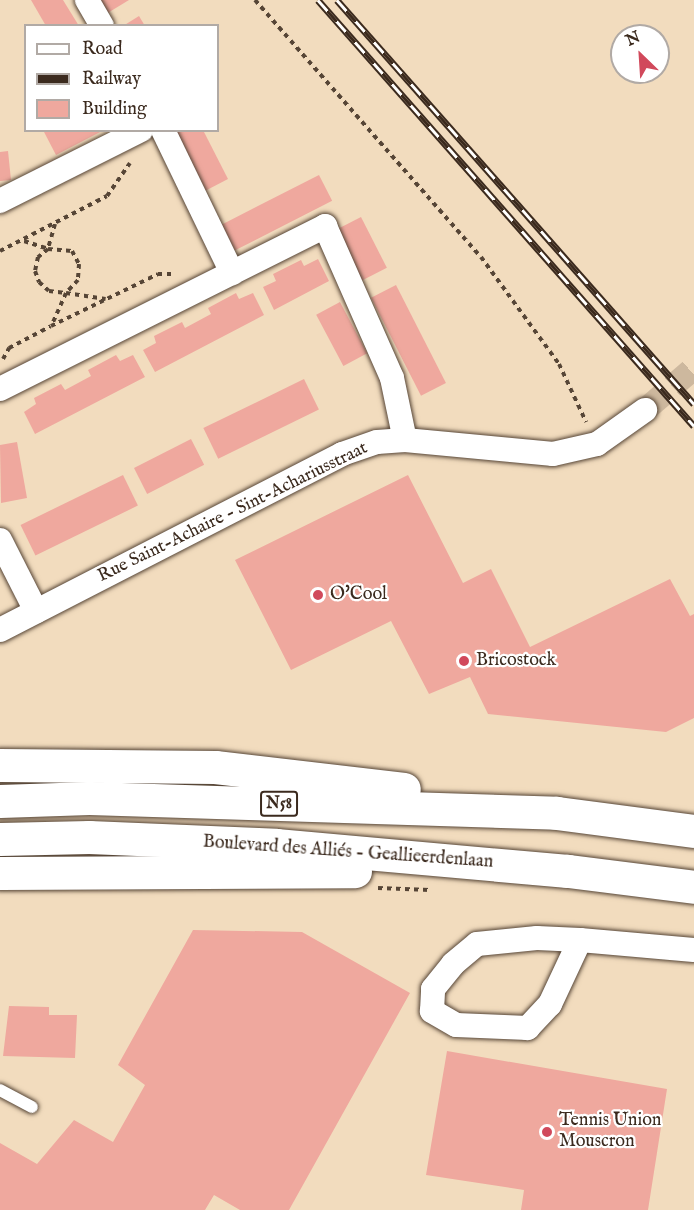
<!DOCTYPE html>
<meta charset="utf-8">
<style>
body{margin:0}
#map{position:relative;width:694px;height:1210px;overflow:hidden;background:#f2dcbe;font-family:"IM FELL English",serif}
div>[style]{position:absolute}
.building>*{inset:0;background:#efa89e;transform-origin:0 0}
.street-tunnel>*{height:24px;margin-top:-12px;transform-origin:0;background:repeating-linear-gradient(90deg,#cdb89e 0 24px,transparent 0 36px)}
.path>*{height:4px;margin-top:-2px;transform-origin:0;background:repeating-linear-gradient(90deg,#564536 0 4.5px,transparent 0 9px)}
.roads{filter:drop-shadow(0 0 2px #564536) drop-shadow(0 0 2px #564536)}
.lane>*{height:12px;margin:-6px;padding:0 6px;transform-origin:6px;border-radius:6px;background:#fff}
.street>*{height:24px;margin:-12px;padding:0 12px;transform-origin:12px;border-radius:12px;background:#fff}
.highway>*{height:33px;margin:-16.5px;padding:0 16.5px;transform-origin:16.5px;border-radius:16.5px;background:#fff}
.rail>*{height:7px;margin-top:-3.5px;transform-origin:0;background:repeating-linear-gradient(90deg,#fff 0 14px,#3b2a1e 0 28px);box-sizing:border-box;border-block:2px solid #3b2a1e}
.dots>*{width:16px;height:16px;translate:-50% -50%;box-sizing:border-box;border:3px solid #fff;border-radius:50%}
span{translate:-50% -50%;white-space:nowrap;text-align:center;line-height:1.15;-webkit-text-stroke:4.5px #fff;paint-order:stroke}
.shield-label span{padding:2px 4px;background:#fff;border:2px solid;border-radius:4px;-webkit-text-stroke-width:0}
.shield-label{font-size:16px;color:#3b2a1e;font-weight:700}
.street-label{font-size:18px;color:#3b2a1e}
.poi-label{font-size:18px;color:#3b2a1e}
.left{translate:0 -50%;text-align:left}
.legend{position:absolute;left:24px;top:24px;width:195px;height:108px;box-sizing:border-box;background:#fff;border:2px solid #b1aaa5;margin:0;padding:8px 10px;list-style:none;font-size:18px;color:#3b2a1e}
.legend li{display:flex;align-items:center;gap:12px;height:30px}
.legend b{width:30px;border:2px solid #b1aaa5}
.north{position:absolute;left:610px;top:24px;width:60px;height:60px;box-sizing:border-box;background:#fff;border:2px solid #b1aaa5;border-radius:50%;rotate:335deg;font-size:16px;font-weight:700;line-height:24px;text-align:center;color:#3b2a1e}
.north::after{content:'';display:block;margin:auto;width:21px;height:27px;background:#d1495b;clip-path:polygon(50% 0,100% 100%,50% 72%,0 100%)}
</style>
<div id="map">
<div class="building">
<div style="clip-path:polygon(31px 0,63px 0,79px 26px,46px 26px)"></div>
<div style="clip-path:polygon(97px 0,129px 0,106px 14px)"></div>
<div style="clip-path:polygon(139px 16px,145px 26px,123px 26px)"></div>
<div style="clip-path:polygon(43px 130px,104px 130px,56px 155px)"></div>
<div style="clip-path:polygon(172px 130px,203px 130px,228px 179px,203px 192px)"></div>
<div style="clip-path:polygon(8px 151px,11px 180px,0 181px,0 152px)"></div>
<div style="left:319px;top:175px;width:29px;height:110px;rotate:63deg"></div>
<div style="left:361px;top:217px;width:57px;height:29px;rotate:63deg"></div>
<div style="clip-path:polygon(318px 259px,329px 281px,274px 310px,263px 287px,276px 281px,273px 274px,301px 260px,304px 266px)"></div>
<div style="left:396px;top:285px;width:110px;height:28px;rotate:63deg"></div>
<div style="clip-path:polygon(236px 293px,239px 299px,253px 293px,264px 315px,155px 372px,143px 350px,156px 343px,154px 336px,182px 322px,185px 328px,211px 314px,208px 308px)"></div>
<div style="left:340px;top:302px;width:58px;height:27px;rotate:62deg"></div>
<div style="clip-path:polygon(116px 355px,120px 361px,133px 355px,145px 377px,35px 434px,24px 412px,36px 404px,34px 398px,61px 384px,65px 390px,91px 376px,88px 370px)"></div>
<div style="left:304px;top:379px;width:34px;height:112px;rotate:64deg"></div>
<div style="left:191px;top:439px;width:29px;height:64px;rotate:63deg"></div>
<div style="clip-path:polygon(17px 442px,27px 498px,1px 503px,0 445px)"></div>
<div style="left:123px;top:475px;width:34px;height:114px;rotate:64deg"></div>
<div style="clip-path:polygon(408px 475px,463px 583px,491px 569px,530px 647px,670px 579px,690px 616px,694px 614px,694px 718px,666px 732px,488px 714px,470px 677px,429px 694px,391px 621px,291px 670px,235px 560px)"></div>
<div style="clip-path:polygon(193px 930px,302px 932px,410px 993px,289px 1210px,240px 1210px,214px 1195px,205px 1210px,0 1210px,0 1143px,37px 1164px,74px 1120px,113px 1142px,145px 1085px,118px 1065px)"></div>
<div style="clip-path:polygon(9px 1006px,49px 1007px,49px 1015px,77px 1015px,75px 1058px,3px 1056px)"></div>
<div style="clip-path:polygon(447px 1051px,667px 1089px,648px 1210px,521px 1210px,524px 1190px,426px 1175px)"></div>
</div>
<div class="street-tunnel">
<div style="left:645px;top:410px;width:65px;rotate:-40.6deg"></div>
</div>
<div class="path">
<div style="left:255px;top:0;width:342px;rotate:48.7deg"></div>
<div style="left:481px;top:257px;width:132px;rotate:53.9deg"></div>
<div style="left:559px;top:364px;width:64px;rotate:65deg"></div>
<div style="left:55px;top:224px;width:26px;rotate:106deg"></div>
<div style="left:48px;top:249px;width:24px;rotate:5deg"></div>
<div style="left:72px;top:251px;width:15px;rotate:62deg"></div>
<div style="left:79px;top:264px;width:16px;rotate:94deg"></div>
<div style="left:78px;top:280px;width:18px;rotate:133deg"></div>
<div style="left:66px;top:293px;width:40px;rotate:8.5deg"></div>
<div style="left:24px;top:241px;width:25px;rotate:18deg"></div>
<div style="left:48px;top:249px;width:13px;rotate:141deg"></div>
<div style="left:38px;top:257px;width:14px;rotate:102deg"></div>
<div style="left:35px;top:271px;width:12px;rotate:70deg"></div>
<div style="left:39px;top:282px;width:13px;rotate:42deg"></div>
<div style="left:49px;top:291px;width:17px;rotate:7deg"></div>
<div style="left:66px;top:293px;width:35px;rotate:114deg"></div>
<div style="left:0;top:251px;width:120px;rotate:-27.2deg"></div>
<div style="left:107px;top:196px;width:40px;rotate:-55.1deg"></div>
<div style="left:3px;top:359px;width:13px;rotate:-61deg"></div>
<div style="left:9px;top:348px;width:47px;rotate:-27.6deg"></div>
<div style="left:51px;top:326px;width:119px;rotate:-25.9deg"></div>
<div style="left:158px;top:274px;width:15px"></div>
<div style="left:378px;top:888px;width:52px;rotate:2.2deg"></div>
</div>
<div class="roads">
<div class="lane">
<div style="left:0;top:1090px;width:36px;rotate:28deg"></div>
</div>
<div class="street">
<div style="left:87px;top:0;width:30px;rotate:60deg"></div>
<div style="left:163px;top:130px;width:159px;rotate:64.2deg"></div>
<div style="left:0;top:201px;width:158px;rotate:-26.7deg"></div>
<div style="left:0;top:389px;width:364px;rotate:-26.6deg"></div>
<div style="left:325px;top:226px;width:166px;rotate:66.2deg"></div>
<div style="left:392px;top:378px;width:63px;rotate:78.2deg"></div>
<div style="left:0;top:540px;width:80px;rotate:63.1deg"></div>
<div style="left:0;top:630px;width:385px;rotate:-27.2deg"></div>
<div style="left:342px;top:454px;width:37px;rotate:-19deg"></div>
<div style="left:377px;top:442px;width:28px;rotate:-4deg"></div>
<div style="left:405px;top:440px;width:149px;rotate:5.4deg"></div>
<div style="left:553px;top:454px;width:45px;rotate:-12.8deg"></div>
<div style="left:597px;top:444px;width:59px;rotate:-35.3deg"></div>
<div style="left:580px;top:940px;width:71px;rotate:115.1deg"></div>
<div style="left:550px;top:1004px;width:33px;rotate:133deg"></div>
<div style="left:528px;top:1028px;width:72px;rotate:-177.6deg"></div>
<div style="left:456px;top:1025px;width:28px;rotate:-150deg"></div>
<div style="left:432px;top:1011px;width:22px;rotate:-87deg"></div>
<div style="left:433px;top:989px;width:32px;rotate:-51deg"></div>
<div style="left:453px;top:964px;width:31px;rotate:-40deg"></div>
<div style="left:477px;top:944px;width:60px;rotate:-5.7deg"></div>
<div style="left:537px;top:938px;width:43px;rotate:2.7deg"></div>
<div style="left:580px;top:940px;width:114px;rotate:5deg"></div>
</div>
<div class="highway">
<div style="left:0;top:765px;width:215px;rotate:0.5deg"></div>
<div style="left:215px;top:767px;width:190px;rotate:6.6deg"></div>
<div style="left:0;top:801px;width:89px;rotate:-1.9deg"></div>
<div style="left:89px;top:798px;width:468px;rotate:1.8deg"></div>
<div style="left:557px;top:813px;width:138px;rotate:7.5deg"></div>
<div style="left:0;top:839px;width:89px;rotate:-1.3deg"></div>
<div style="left:89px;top:837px;width:187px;rotate:2.4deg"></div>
<div style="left:276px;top:845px;width:293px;rotate:5.1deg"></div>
<div style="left:568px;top:871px;width:127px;rotate:7.2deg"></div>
<div style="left:0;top:873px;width:355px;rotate:-0.3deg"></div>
</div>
</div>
<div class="rail">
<div style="left:318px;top:0;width:568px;rotate:48.57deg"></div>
<div style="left:337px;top:0;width:539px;rotate:48.53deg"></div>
</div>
<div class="dots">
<div style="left:318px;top:595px;background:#d1495b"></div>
<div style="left:464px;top:661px;background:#d1495b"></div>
<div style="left:547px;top:1132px;background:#d1495b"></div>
</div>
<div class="shield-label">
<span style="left:279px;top:804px">N58</span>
</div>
<div class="street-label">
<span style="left:233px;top:513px;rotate:-26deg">Rue Saint-Achaire - Sint-Achariusstraat</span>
<span style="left:348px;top:853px;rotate:4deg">Boulevard des Alliés - Geallieerdenlaan</span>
</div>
<div class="poi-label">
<span class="left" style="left:330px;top:595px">O'Cool</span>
<span class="left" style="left:476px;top:661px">Bricostock</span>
<span class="left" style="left:559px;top:1132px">Tennis Union<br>Mouscron</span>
</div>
<ul class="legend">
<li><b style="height:8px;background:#fff"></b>Road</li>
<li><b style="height:8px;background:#3b2a1e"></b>Railway</li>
<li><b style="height:16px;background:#efa89e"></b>Building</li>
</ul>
<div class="north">N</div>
</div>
